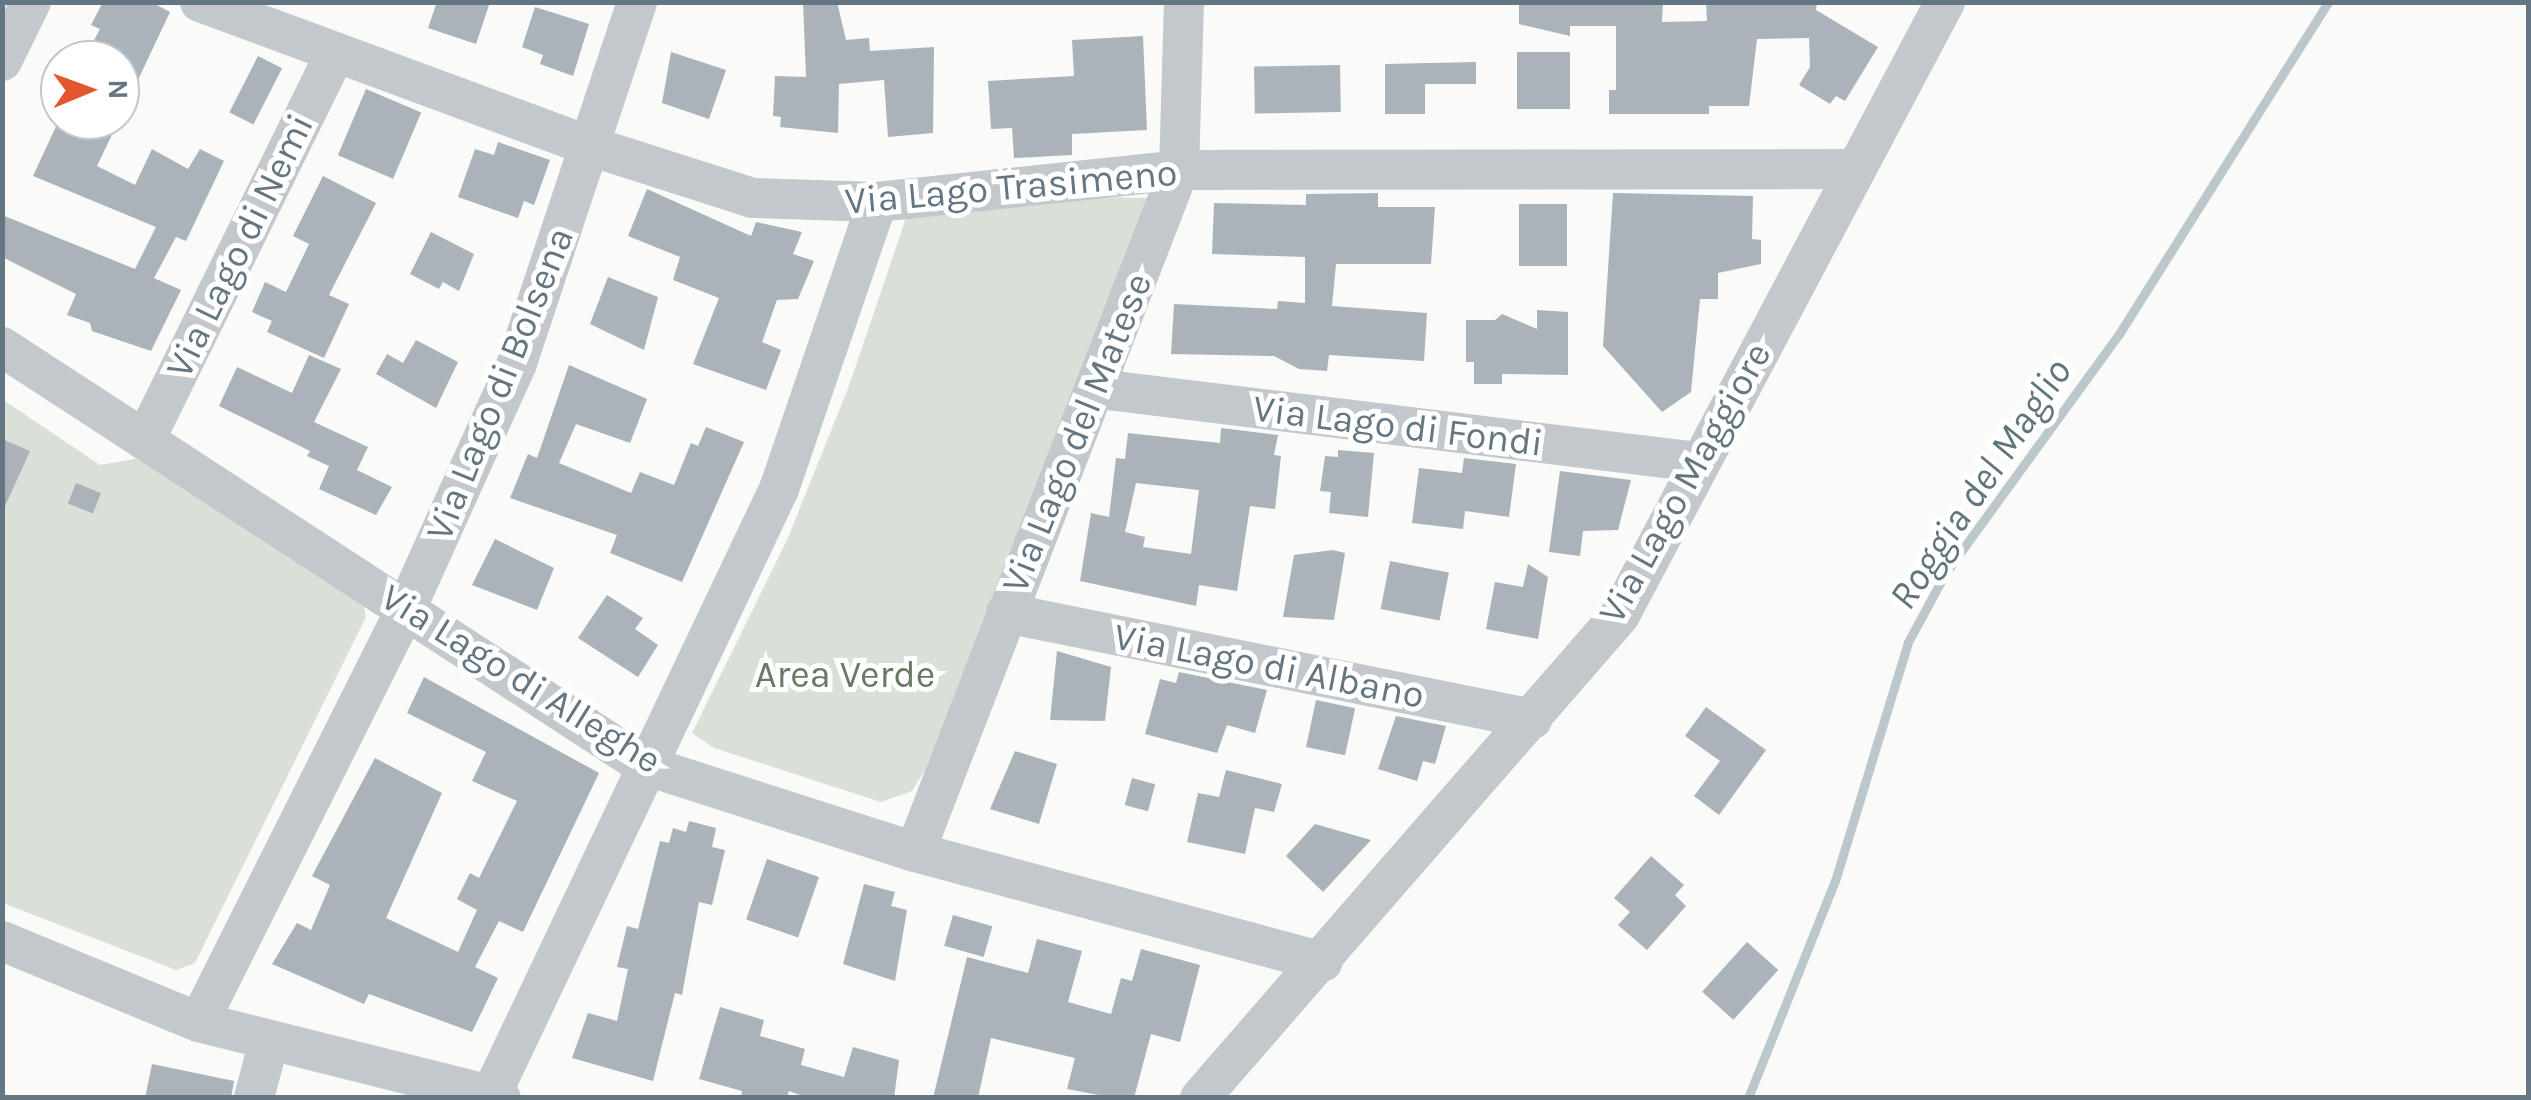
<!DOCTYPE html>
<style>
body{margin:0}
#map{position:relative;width:2531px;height:1100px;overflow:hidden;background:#fafaf8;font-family:Karla,sans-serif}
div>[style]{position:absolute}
.green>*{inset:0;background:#dadfd7}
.stream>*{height:9px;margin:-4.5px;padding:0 4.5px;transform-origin:4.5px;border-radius:4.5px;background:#bbc7cb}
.building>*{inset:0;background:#aab3b9;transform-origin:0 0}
.minor>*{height:40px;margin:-20px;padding:0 20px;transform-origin:20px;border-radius:20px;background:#c3c8cc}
span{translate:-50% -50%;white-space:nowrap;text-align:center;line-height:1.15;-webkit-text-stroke:10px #fff;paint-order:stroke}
.street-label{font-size:38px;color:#657683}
.park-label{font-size:38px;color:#687a64}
.water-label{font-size:40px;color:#60757c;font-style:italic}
.frame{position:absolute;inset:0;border:5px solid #657683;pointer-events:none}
.north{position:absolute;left:40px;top:40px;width:100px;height:100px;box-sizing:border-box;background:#fff;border:2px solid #c1c8cd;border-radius:50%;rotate:89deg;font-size:28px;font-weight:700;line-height:40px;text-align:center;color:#657683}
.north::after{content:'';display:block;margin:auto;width:35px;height:45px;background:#e4572e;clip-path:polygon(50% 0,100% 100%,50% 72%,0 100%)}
</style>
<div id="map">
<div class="green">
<div style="clip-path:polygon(977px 195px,1152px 198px,925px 770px,912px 791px,881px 802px,714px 748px,692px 733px,787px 540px,849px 386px,910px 206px)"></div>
<div style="clip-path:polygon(2px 399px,100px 465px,146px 457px,363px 601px,366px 617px,195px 963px,176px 970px,3px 903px)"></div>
</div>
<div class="stream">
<div style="left:1748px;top:1098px;width:234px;rotate:-68.2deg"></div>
<div style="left:1835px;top:881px;width:250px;rotate:-73deg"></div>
<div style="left:1908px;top:642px;width:80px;rotate:-61.5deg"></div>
<div style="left:1946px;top:572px;width:294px;rotate:-54deg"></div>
<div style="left:2119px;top:334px;width:392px;rotate:-57.8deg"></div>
</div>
<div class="building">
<div style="clip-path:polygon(103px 2px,151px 2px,170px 12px,120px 118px,120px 56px,93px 42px,100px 29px,91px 25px)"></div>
<div style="clip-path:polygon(437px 2px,490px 2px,476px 44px,428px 28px)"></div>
<div style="clip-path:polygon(803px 2px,837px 2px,846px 40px,869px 38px,870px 51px,934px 47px,933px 133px,888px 137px,884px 80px,839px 84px,838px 133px,780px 127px,781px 117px,773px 116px,775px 76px,806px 77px)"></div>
<div style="clip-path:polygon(1663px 2px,1662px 22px,1707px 21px,1706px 2px,1817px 2px,1816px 10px,1878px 47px,1845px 101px,1836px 96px,1830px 104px,1799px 85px,1810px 67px,1809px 38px,1757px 39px,1749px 106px,1709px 106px,1709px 114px,1609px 114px,1609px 90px,1616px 90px,1616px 26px,1570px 26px,1570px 36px,1519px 24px,1519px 4px)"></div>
<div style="clip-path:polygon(535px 7px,589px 24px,573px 76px,540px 64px,543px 55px,522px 47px)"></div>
<div style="clip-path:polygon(1143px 36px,1147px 130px,1072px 134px,1072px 155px,1014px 158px,1012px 128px,991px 129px,988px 81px,1074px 76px,1072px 40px)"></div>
<div style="clip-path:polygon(671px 52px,726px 70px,709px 119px,662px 103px)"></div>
<div style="left:1517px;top:52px;width:53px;height:57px"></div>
<div style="left:258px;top:56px;width:27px;height:63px;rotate:27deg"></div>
<div style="clip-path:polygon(1476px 62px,1476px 84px,1425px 84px,1425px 114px,1385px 114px,1385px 64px)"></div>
<div style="left:1340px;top:65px;width:47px;height:86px;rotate:89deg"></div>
<div style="left:366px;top:89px;width:60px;height:72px;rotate:23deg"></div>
<div style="clip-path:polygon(59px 120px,119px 120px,97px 166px,135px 185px,152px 149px,188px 169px,200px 149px,224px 161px,186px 241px,176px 237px,154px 278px,181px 290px,151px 351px,92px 331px,90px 323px,67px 315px,76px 294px,2px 257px,2px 215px,135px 269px,156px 227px,33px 176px)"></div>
<div style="clip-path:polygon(498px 142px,550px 160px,534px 205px,524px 201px,518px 218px,458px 197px,475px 149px,494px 155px)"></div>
<div style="clip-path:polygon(323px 176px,376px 203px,329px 295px,349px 304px,324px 358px,267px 332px,272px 321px,252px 312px,265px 282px,286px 292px,309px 244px,293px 236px)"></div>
<div style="clip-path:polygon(647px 189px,751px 236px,756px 222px,802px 232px,793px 254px,814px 261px,798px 299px,777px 300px,762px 342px,781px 350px,766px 390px,693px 364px,719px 298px,673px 280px,680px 257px,628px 236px)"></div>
<div style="clip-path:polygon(1378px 193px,1378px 207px,1435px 207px,1431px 264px,1336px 264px,1332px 306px,1427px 313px,1424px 361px,1329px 355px,1327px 371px,1299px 369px,1274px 356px,1171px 354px,1174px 304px,1277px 309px,1278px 301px,1305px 303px,1305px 257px,1212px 254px,1214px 203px,1306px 205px,1306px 194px)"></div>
<div style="clip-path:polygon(1613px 193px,1753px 196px,1752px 239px,1761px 240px,1761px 264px,1718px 273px,1718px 299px,1700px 299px,1691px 392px,1662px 412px,1603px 346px)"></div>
<div style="left:1567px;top:204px;width:62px;height:48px;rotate:90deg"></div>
<div style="clip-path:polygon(431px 232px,474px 254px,459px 291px,443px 282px,439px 289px,410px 274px)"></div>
<div style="clip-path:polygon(608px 277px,658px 297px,644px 350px,590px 324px)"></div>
<div style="clip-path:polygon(1537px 310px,1568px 312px,1568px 375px,1502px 374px,1502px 384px,1474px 384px,1474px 362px,1466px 362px,1466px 320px,1495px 320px,1502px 314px,1537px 329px)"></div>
<div style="clip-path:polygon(416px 340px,458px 362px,436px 408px,376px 374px,387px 354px,403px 363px)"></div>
<div style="clip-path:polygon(309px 355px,341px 369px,314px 422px,368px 447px,357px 470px,392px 487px,376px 515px,319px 489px,329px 466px,307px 456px,310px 451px,219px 406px,237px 367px,292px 393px)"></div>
<div style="clip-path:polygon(569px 365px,647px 399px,630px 443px,576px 424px,559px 463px,631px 493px,640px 472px,674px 485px,691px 443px,698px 446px,706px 427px,744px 442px,682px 582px,610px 553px,617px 535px,510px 498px,528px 454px,537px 458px)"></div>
<div style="clip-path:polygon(evenodd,1221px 428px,1278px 435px,1274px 455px,1281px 456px,1275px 509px,1250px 506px,1237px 591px,1199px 585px,1196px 606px,1080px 581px,1091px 513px,1109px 517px,1116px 458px,1125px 459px,1128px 433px,1220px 443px,1221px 428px,1136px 483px,1199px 490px,1191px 554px,1143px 547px,1145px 537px,1125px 532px,1136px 483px)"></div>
<div style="clip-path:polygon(2px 439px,30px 451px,2px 513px)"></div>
<div style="clip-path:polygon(1338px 450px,1374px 453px,1368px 517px,1329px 513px,1331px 492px,1320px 491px,1325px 456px,1338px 457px)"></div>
<div style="clip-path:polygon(1464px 458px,1516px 464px,1509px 517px,1465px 511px,1463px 529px,1412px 523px,1419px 468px,1462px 473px)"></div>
<div style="clip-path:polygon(1560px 471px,1631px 480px,1618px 530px,1583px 531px,1580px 556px,1549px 552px)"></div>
<div style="left:76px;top:483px;width:27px;height:22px;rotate:22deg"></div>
<div style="clip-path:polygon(495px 539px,554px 568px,537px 610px,472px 585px)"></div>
<div style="clip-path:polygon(1333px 550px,1345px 553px,1334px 620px,1283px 617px,1294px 555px)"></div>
<div style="left:1390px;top:561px;width:60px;height:49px;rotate:11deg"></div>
<div style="clip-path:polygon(1528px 564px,1548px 577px,1538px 639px,1486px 629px,1495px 582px,1523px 587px)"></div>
<div style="clip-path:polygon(607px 595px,643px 618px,635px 629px,658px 645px,638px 677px,578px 638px)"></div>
<div style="clip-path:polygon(1057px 651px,1111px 667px,1105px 721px,1050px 720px)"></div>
<div style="clip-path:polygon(1179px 672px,1267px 690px,1255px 733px,1227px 725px,1217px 753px,1145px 734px,1160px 679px,1176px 683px)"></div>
<div style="clip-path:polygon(424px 677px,599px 773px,523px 932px,499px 921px,475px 967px,498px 978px,472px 1032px,369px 994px,364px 1004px,272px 964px,297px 923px,311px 930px,330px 885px,312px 876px,375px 758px,442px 793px,386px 918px,458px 952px,477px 910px,457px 899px,470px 873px,479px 878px,517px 801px,472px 781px,486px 752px,407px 713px)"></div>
<div style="left:1316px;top:700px;width:40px;height:48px;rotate:12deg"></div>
<div style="clip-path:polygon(1706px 707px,1766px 750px,1719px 815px,1694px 796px,1720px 761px,1685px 736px)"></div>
<div style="clip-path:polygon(1396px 716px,1446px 726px,1435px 764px,1423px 761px,1417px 781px,1378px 769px)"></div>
<div style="clip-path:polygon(1015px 751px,1057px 764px,1039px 824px,990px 809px)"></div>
<div style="clip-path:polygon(1226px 770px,1282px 784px,1274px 812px,1255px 808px,1245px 854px,1187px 842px,1198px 793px,1219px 797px)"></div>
<div style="left:1132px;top:778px;width:24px;height:28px;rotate:15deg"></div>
<div style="clip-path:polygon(689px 821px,716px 828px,712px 847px,725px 850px,712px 905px,699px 902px,682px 995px,675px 993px,653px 1081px,572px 1058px,588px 1013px,617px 1021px,628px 969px,617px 967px,627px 926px,638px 929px,660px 841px,669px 843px,673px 828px,686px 832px)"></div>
<div style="clip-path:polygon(1315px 824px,1371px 840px,1323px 892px,1286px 856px)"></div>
<div style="clip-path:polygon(1651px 856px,1684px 885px,1675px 895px,1686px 906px,1647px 950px,1618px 925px,1630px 912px,1614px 898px)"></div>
<div style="left:767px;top:859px;width:55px;height:64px;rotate:19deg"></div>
<div style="clip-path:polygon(864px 884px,895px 892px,891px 906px,907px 910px,895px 981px,843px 964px)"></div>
<div style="left:953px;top:915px;width:41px;height:32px;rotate:16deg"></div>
<div style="clip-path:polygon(1037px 939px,1082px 951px,1068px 1002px,1111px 1014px,1121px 978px,1132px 981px,1141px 949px,1200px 965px,1180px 1042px,1151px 1034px,1134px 1098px,1114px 1098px,1067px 1089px,1075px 1058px,991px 1038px,978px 1098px,933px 1098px,967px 957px,1028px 973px)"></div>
<div style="left:1747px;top:942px;width:42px;height:67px;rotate:42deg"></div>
<div style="clip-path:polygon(720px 1007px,764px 1020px,760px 1036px,805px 1049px,801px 1065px,844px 1077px,853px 1047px,899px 1060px,894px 1098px,808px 1098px,789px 1091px,787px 1098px,741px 1098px,742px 1091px,699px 1079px)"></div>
<div style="clip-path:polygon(152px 1064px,234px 1081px,231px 1098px,145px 1098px)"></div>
</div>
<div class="minor">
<div style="left:200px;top:2px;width:419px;rotate:20.3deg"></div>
<div style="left:593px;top:147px;width:168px;rotate:17.7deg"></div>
<div style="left:753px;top:198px;width:124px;rotate:1.8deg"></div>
<div style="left:877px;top:202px;width:304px;rotate:-6deg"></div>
<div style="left:1179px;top:170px;width:676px;rotate:-0.08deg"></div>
<div style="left:2px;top:61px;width:66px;rotate:-63.8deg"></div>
<div style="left:2px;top:347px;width:766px;rotate:33.07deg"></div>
<div style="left:644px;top:765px;width:285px;rotate:17.8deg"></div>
<div style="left:915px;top:852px;width:422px;rotate:15.1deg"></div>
<div style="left:1099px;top:389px;width:602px;rotate:6.96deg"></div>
<div style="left:145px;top:440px;width:432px;rotate:-63.8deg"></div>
<div style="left:1006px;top:613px;width:537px;rotate:11.39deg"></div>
<div style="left:915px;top:852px;width:731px;rotate:-68.84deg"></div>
<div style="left:1179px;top:170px;width:168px;rotate:-88.3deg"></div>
<div style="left:2px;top:941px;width:213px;rotate:22.4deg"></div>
<div style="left:199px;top:1022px;width:311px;rotate:14.1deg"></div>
<div style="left:199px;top:1022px;width:462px;rotate:-63.4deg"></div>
<div style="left:406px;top:609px;width:270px;rotate:-65.7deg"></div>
<div style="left:517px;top:363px;width:380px;rotate:-71.6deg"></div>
<div style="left:491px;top:1095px;width:671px;rotate:-64.58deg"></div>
<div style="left:779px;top:489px;width:303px;rotate:-71.1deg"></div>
<div style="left:254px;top:1098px;width:59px;rotate:-75.3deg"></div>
<div style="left:1200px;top:1098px;width:640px;rotate:-48.99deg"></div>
<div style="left:1620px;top:615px;width:694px;rotate:-62.07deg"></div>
</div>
<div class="street-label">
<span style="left:1011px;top:187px;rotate:-5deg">Via Lago Trasimeno</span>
<span style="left:240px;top:246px;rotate:-64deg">Via Lago di Nemi</span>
<span style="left:500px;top:384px;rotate:-68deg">Via Lago di Bolsena</span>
<span style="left:1398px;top:426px;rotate:7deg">Via Lago di Fondi</span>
<span style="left:1077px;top:433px;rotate:-68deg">Via Lago del Matese</span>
<span style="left:1685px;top:483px;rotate:-61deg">Via Lago Maggiore</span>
<span style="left:1269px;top:666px;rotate:11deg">Via Lago di Albano</span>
<span style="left:521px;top:679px;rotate:32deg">Via Lago di Alleghe</span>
</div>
<div class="park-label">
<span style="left:845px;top:675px">Area Verde</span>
</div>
<div class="water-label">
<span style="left:1980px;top:484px;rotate:-56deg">Roggia del Maglio</span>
</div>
<div class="frame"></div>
<div class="north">N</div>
</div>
